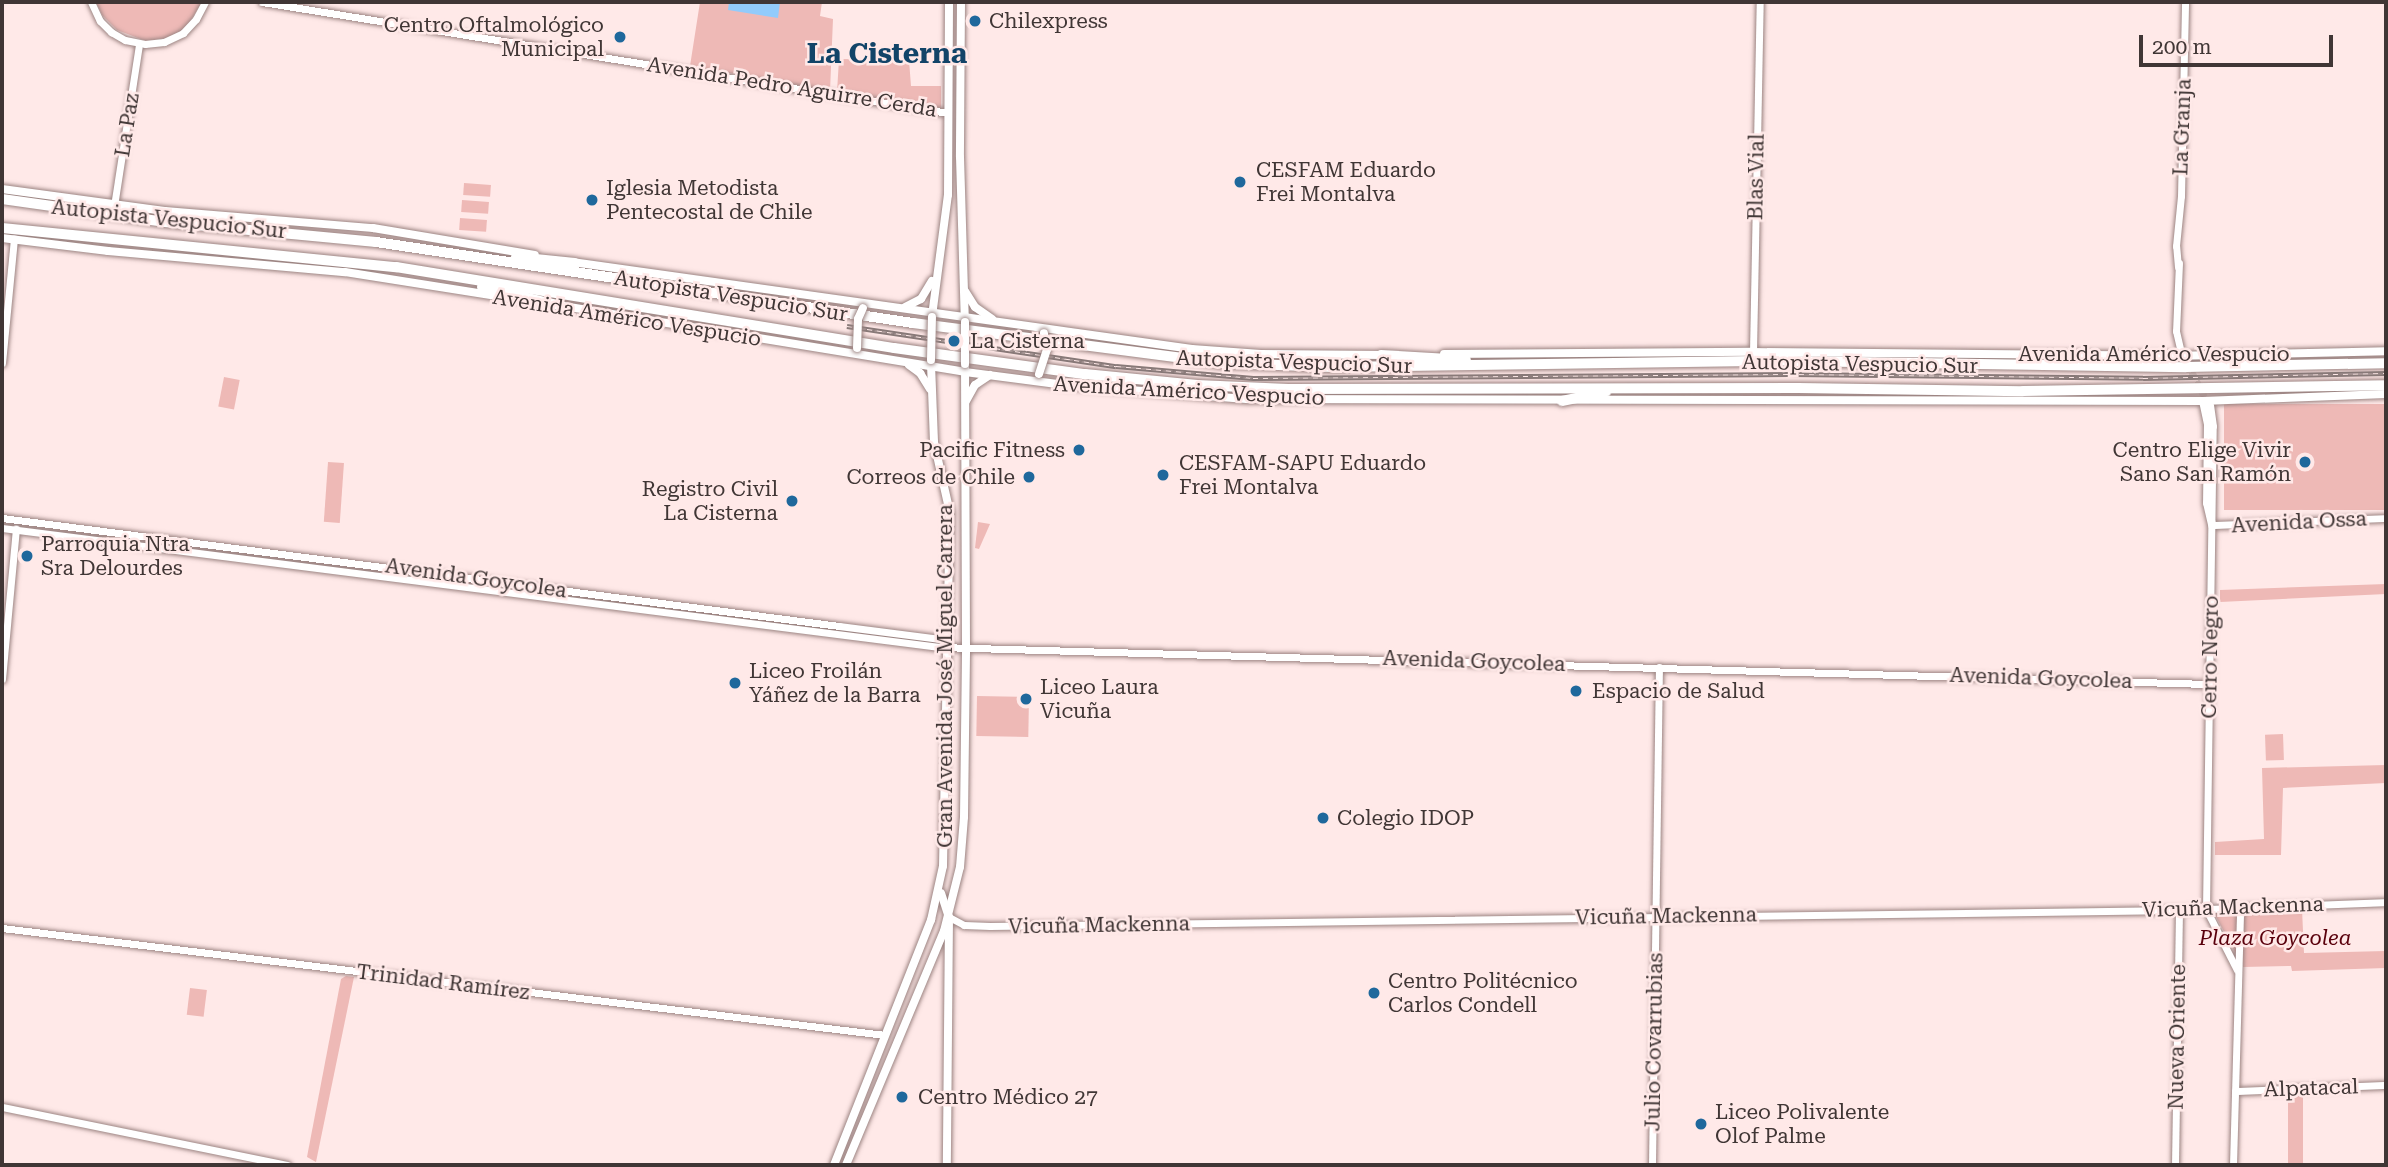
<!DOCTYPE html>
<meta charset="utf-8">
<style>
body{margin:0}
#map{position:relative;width:2388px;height:1167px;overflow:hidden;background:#ffe9e8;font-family:"Roboto Serif",serif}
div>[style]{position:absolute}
.green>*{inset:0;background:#eeb9b6;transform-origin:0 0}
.water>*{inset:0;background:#92cbfb}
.secondary-tunnel>*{height:7px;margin-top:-3.5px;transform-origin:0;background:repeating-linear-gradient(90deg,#d9c5c4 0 7px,transparent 0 10.5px)}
.roads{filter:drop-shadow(0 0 2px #9c8482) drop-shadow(0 0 2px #9c8482)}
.secondary>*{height:7px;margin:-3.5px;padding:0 3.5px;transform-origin:3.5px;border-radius:3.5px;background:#fff}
.primary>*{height:8px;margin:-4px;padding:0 4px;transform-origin:4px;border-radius:4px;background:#fff}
.highway>*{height:10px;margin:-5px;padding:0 5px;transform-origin:5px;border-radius:5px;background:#fff}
.rail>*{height:4.5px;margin-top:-2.25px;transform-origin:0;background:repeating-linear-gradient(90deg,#ffe9e8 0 5px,#887978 0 10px);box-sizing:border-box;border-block:2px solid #887978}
.bridges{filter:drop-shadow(0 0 2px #9c8482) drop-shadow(0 0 2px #9c8482)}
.primary-bridge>*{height:8px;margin:-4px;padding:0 4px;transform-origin:4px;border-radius:4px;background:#fff}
.dots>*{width:19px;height:19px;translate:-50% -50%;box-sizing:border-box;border:4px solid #ffe9e8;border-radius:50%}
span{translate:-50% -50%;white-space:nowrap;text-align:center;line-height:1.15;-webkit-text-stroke:5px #ffe9e8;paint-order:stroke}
.poi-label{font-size:21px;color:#403635}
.left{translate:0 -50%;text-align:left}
.right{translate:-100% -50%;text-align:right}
.street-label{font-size:21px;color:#403635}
.park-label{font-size:21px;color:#5a000c;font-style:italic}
.district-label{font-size:28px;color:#124468;font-weight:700}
.frame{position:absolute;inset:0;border:4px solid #403635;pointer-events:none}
.scale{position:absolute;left:2139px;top:35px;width:194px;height:32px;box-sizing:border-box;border:4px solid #403635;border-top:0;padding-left:9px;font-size:21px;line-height:24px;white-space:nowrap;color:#403635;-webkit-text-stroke:5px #ffe9e8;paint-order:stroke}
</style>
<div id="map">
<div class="green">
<div style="clip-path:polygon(96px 2px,202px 2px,186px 28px,167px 38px,146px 41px,117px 30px,102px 15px)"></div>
<div style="clip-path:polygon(700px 2px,822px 2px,820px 16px,833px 19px,830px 91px,690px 66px)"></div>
<div style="clip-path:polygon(839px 59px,909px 60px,911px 86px,941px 86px,941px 108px,837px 92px)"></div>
<div style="left:464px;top:183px;width:27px;height:12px;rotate:4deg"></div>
<div style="left:462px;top:200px;width:27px;height:12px;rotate:4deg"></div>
<div style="left:460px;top:218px;width:27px;height:12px;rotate:4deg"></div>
<div style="left:224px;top:377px;width:16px;height:30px;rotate:11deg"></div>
<div style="left:2386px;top:404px;width:106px;height:162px;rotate:90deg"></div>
<div style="left:328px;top:462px;width:16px;height:60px;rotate:4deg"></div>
<div style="clip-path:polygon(978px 522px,990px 524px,979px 549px,975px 548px)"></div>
<div style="clip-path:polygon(2386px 584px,2386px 594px,2220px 602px,2220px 590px)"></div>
<div style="left:977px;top:696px;width:52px;height:40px;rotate:1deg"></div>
<div style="left:2283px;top:734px;width:26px;height:18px;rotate:88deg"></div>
<div style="clip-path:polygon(2386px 765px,2386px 783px,2283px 788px,2281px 855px,2215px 855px,2215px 842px,2264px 839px,2262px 768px)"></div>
<div style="clip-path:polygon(2302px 909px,2304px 953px,2386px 951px,2386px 968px,2292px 971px,2291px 966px,2243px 967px,2214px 913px)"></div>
<div style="clip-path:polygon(346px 976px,354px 977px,316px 1162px,307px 1157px,341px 979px)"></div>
<div style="left:190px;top:988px;width:17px;height:27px;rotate:7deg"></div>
<div style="left:2288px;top:1093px;width:15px;height:72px"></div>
</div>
<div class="water">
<div style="clip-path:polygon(729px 2px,780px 2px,778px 18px,728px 10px)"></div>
</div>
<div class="secondary-tunnel">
<div style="left:2182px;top:353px;width:59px;rotate:62.6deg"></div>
</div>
<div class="roads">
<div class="secondary">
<div style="left:91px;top:2px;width:21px;rotate:65deg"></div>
<div style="left:100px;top:21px;width:16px;rotate:45deg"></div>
<div style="left:111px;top:32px;width:16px;rotate:30deg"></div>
<div style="left:125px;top:40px;width:20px;rotate:11deg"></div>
<div style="left:145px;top:44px;width:19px;rotate:-6deg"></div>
<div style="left:164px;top:42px;width:21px;rotate:-25deg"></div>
<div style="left:183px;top:33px;width:19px;rotate:-47deg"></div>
<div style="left:196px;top:19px;width:19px;rotate:-62deg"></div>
<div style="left:262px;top:2px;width:695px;rotate:9.19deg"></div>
<div style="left:114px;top:206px;width:164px;rotate:-81.2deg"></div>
<div style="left:2179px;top:263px;width:68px;rotate:92.5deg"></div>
<div style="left:2176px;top:331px;width:18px;rotate:77deg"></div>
<div style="left:2178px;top:267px;width:21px;rotate:-95deg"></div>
<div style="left:2176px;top:246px;width:50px;rotate:-84.3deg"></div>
<div style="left:2181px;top:196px;width:194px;rotate:-88.8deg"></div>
<div style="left:1753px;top:352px;width:350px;rotate:-88.9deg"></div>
<div style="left:2px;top:363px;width:125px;rotate:-84.5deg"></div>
<div style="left:2px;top:518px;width:844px;rotate:7.35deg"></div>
<div style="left:839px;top:626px;width:102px;rotate:7.3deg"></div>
<div style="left:940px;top:639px;width:9px;rotate:32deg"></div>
<div style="left:2212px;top:525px;width:174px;rotate:-2.3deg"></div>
<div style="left:2px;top:528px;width:945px;rotate:7.24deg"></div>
<div style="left:939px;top:647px;width:1271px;rotate:1.67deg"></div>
<div style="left:2px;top:679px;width:151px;rotate:-84.7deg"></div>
<div style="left:2206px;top:909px;width:483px;rotate:-89.2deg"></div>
<div style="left:2213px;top:426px;width:21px;rotate:-98deg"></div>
<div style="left:2206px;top:909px;width:68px;rotate:63.1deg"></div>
<div style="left:949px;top:917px;width:17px;rotate:28deg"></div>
<div style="left:964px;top:925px;width:26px;rotate:2deg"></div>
<div style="left:990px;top:926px;width:1189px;rotate:-0.77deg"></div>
<div style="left:2179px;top:910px;width:207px;rotate:-2.2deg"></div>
<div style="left:2px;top:928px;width:889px;rotate:6.91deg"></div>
<div style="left:2235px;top:1091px;width:151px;rotate:-2.3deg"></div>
<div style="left:2px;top:1107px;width:291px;rotate:11.5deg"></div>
<div style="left:1652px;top:1165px;width:498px;rotate:-89.2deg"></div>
<div style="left:2175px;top:1165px;width:255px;rotate:-89.1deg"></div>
<div style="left:2233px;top:1165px;width:257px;rotate:-88.4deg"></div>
</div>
<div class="primary">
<div style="left:961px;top:2px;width:155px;rotate:90.4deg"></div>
<div style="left:960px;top:157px;width:164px;rotate:88.3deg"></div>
<div style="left:2px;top:189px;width:164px;rotate:7.7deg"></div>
<div style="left:165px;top:211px;width:209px;rotate:4.7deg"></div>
<div style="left:373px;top:228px;width:164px;rotate:9.5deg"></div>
<div style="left:2px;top:238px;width:107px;rotate:7deg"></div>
<div style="left:108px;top:251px;width:238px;rotate:5.1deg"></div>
<div style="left:345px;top:272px;width:173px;rotate:9deg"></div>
<div style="left:572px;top:262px;width:626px;rotate:7.99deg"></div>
<div style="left:1192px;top:349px;width:69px;rotate:4.1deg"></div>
<div style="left:1261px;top:354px;width:125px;rotate:0.5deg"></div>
<div style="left:965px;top:291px;width:19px;rotate:58deg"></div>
<div style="left:975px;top:307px;width:21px;rotate:35deg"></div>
<div style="left:557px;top:305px;width:413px;rotate:9.3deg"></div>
<div style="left:965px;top:372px;width:101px;rotate:7.4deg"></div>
<div style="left:1065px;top:385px;width:185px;rotate:4.4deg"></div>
<div style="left:1249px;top:399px;width:954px;rotate:0.12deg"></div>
<div style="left:2203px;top:401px;width:183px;rotate:-2.2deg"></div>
<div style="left:905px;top:307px;width:18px;rotate:-27deg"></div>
<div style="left:921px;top:299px;width:21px;rotate:-59deg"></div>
<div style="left:932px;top:316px;width:122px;rotate:-82.5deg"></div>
<div style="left:948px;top:195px;width:193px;rotate:-89.7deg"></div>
<div style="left:1444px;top:354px;width:309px;rotate:-0.4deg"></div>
<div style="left:1753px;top:352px;width:419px;rotate:0.5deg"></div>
<div style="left:2172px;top:356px;width:214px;rotate:-1.3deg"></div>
<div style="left:909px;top:365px;width:14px;rotate:36deg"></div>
<div style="left:920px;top:373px;width:19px;rotate:58deg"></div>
<div style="left:966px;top:401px;width:18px;rotate:-61deg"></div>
<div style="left:975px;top:385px;width:18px;rotate:-34deg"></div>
<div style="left:2203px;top:401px;width:24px;rotate:78deg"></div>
<div style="left:2208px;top:424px;width:79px;rotate:90.7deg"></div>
<div style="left:2207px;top:503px;width:23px;rotate:77deg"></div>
<div style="left:941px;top:893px;width:25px;rotate:72deg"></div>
<div style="left:949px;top:917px;width:248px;rotate:90.5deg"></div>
<div style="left:834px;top:1165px;width:264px;rotate:-68.4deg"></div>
<div style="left:931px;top:920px;width:55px;rotate:-77.5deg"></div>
<div style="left:943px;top:866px;width:353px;rotate:-88.9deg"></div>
<div style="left:950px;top:513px;width:73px;rotate:-102.7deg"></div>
<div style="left:934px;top:442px;width:79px;rotate:-92.2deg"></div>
<div style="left:846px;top:1165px;width:254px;rotate:-67.3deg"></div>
<div style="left:944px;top:931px;width:66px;rotate:-76deg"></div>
<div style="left:960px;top:867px;width:50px;rotate:-85.4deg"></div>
<div style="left:964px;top:817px;width:171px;rotate:-89.3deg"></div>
<div style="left:966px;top:646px;width:279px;rotate:-90.2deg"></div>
</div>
<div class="highway">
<div style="left:2px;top:199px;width:165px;rotate:8deg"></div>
<div style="left:165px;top:222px;width:212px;rotate:5.4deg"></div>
<div style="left:376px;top:242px;width:543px;rotate:8.58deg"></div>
<div style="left:913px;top:323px;width:313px;rotate:7.4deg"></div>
<div style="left:1223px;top:363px;width:110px;rotate:2.1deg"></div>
<div style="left:1333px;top:367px;width:458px;rotate:-0.8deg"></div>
<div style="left:1791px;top:361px;width:395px;rotate:0.9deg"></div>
<div style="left:2186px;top:367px;width:200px;rotate:-1.1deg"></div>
<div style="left:2px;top:228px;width:396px;rotate:5.7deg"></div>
<div style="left:396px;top:267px;width:505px;rotate:9.24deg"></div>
<div style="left:894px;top:348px;width:193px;rotate:7.8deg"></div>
<div style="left:1085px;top:374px;width:113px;rotate:5.6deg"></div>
<div style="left:1197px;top:385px;width:91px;rotate:2.5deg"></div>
<div style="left:1288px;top:389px;width:510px;rotate:-0.11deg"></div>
<div style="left:1798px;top:388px;width:225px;rotate:0.8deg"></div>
<div style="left:2023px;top:391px;width:363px;rotate:-0.9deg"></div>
<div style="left:516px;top:257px;width:59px;rotate:5.8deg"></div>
<div style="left:482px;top:287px;width:82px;rotate:13.4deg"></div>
<div style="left:1381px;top:355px;width:85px;rotate:3.4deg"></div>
<div style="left:1562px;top:401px;width:45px;rotate:-11.6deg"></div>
</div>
</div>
<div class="rail">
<div style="left:847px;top:326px;width:272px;rotate:8.5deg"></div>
<div style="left:1116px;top:366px;width:138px;rotate:5deg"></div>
<div style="left:1253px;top:378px;width:536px;rotate:-0.43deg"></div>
<div style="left:1789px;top:374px;width:354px;rotate:0.6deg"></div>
<div style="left:2143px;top:378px;width:243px;rotate:-1.2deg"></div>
</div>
<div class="bridges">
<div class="primary-bridge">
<div style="left:965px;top:322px;width:42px;rotate:90deg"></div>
<div style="left:857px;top:348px;width:29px;rotate:-88deg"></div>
<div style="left:858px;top:319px;width:12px;rotate:-66deg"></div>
<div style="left:931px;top:360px;width:43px;rotate:-88.7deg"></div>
<div style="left:1039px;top:374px;width:26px;rotate:-72deg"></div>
<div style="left:1047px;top:349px;width:16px;rotate:-101deg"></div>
</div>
</div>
<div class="dots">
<div style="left:975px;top:21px;background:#1f689c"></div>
<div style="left:620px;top:37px;background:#1f689c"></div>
<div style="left:1240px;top:182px;background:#1f689c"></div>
<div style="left:592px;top:200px;background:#1f689c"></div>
<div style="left:954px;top:341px;background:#1f689c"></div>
<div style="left:1079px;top:450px;background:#1f689c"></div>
<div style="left:2305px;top:462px;background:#1f689c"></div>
<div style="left:1163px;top:475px;background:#1f689c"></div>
<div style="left:1029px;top:477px;background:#1f689c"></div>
<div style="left:792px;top:501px;background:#1f689c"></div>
<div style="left:27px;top:556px;background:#1f689c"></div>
<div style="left:735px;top:683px;background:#1f689c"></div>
<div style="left:1576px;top:691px;background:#1f689c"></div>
<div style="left:1026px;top:699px;background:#1f689c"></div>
<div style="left:1323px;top:818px;background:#1f689c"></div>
<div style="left:1374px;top:993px;background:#1f689c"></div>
<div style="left:902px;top:1097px;background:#1f689c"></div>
<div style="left:1701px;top:1124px;background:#1f689c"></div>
</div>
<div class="poi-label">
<span class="left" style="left:989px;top:21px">Chilexpress</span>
<span class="right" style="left:604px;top:37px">Centro Oftalmológico<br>Municipal</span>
<span class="left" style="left:1256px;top:182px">CESFAM Eduardo<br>Frei Montalva</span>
<span class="left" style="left:606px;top:200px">Iglesia Metodista<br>Pentecostal de Chile</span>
<span class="left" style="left:970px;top:341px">La Cisterna</span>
<span class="right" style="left:1065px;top:450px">Pacific Fitness</span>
<span class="right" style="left:2291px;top:462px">Centro Elige Vivir<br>Sano San Ramón</span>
<span class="left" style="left:1179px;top:475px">CESFAM-SAPU Eduardo<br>Frei Montalva</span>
<span class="right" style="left:1015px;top:477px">Correos de Chile</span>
<span class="right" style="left:778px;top:501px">Registro Civil<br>La Cisterna</span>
<span class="left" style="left:41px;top:556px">Parroquia Ntra<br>Sra Delourdes</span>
<span class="left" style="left:749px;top:683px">Liceo Froilán<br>Yáñez de la Barra</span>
<span class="left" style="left:1040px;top:699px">Liceo Laura<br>Vicuña</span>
<span class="left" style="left:1592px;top:691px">Espacio de Salud</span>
<span class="left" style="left:1337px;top:818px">Colegio IDOP</span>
<span class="left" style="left:1388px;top:993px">Centro Politécnico<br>Carlos Condell</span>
<span class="left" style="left:918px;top:1097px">Centro Médico 27</span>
<span class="left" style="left:1715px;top:1124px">Liceo Polivalente<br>Olof Palme</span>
</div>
<div class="street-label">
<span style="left:792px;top:87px;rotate:9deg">Avenida Pedro Aguirre Cerda</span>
<span style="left:127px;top:125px;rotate:-81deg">La Paz</span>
<span style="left:2182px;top:127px;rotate:-88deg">La Granja</span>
<span style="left:1756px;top:177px;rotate:-89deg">Blas Vial</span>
<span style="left:169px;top:219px;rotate:6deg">Autopista Vespucio Sur</span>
<span style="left:731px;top:296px;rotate:9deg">Autopista Vespucio Sur</span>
<span style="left:627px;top:318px;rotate:9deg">Avenida Américo Vespucio</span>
<span style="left:2154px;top:354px">Avenida Américo Vespucio</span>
<span style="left:1294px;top:362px;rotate:2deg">Autopista Vespucio Sur</span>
<span style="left:1860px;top:364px;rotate:1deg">Autopista Vespucio Sur</span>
<span style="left:1189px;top:391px;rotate:3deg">Avenida Américo Vespucio</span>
<span style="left:2299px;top:522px;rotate:-3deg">Avenida Ossa</span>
<span style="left:476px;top:578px;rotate:8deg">Avenida Goycolea</span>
<span style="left:2210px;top:657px;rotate:-89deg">Cerro Negro</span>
<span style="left:1474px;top:661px;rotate:2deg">Avenida Goycolea</span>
<span style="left:945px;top:676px;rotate:-90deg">Gran Avenida José Miguel Carrera</span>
<span style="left:2041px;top:678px;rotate:2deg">Avenida Goycolea</span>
<span style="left:2233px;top:907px;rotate:-2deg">Vicuña Mackenna</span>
<span style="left:1666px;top:916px;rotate:-1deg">Vicuña Mackenna</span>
<span style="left:1099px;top:925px;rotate:-1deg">Vicuña Mackenna</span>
<span style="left:443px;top:982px;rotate:7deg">Trinidad Ramírez</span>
<span style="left:2177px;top:1037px;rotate:-89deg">Nueva Oriente</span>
<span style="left:1654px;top:1042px;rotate:-89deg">Julio Covarrubias</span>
<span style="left:2311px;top:1088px;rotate:-2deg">Alpatacal</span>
</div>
<div class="park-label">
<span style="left:2275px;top:938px">Plaza Goycolea</span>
</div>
<div class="district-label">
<span style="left:887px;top:54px">La Cisterna</span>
</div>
<div class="frame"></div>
<div class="scale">200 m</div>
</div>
